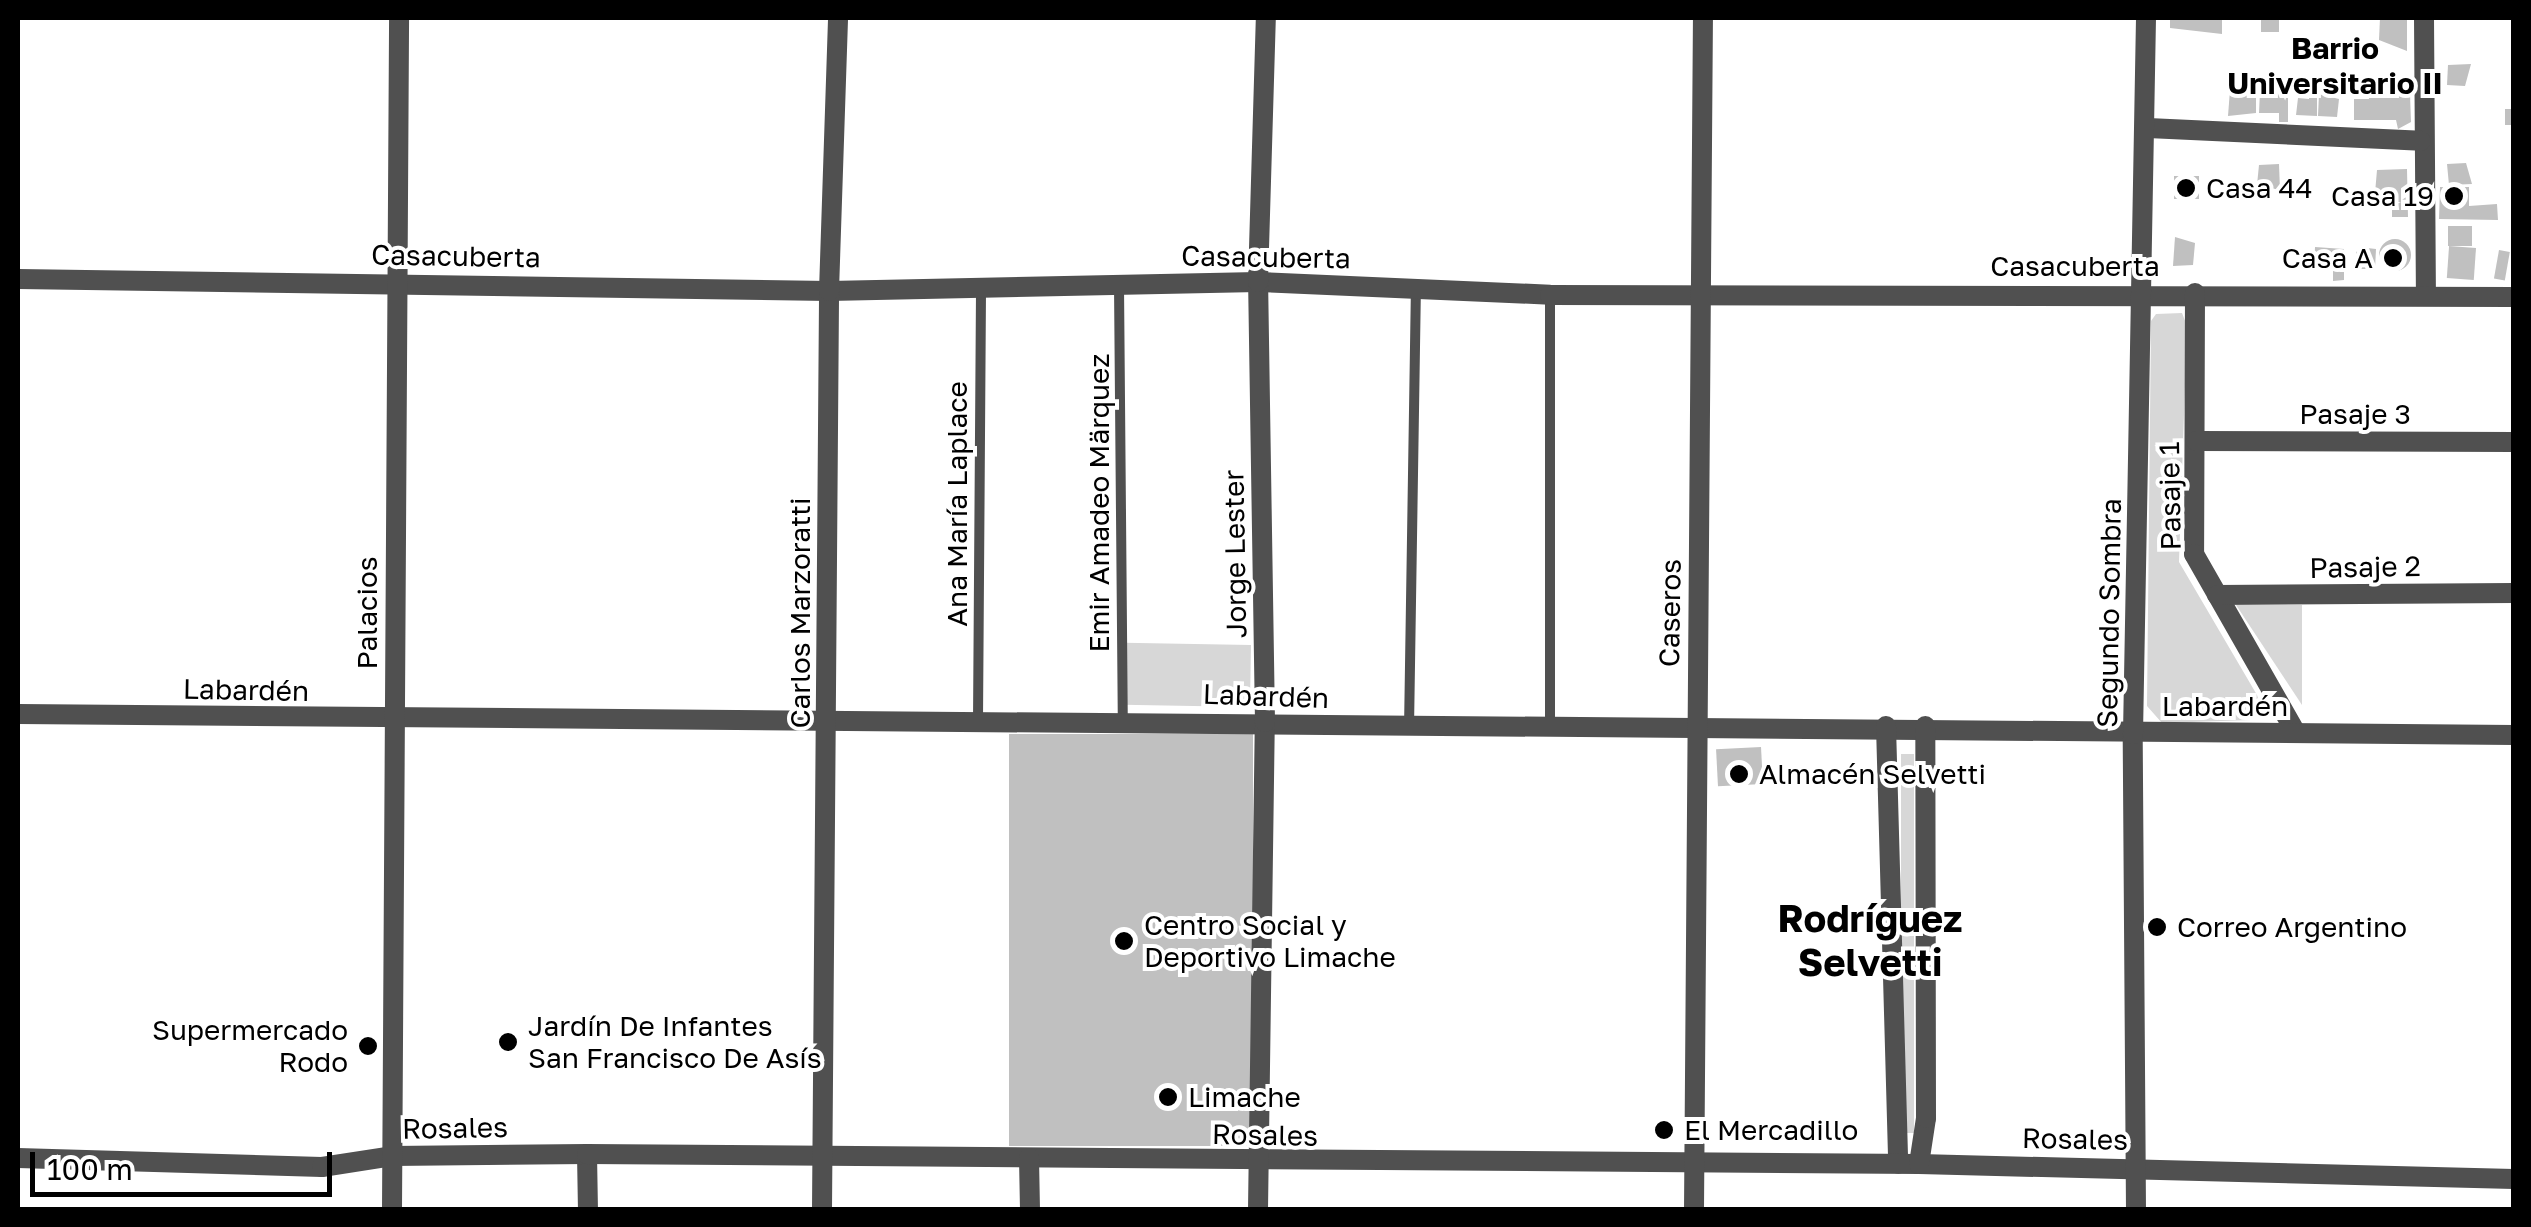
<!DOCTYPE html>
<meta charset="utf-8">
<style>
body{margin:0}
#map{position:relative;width:2531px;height:1227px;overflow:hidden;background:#fff;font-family:"Golos Text",sans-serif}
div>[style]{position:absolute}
.green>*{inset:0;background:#d7d7d7;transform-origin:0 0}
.building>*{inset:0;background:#c0c0c0;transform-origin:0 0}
.round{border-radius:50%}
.service>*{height:10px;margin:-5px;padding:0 5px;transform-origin:5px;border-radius:5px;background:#505050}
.minor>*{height:20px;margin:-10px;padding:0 10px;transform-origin:10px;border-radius:10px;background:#505050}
.tertiary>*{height:20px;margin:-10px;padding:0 10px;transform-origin:10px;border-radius:10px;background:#505050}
.dots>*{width:28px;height:28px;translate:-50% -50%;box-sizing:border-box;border:5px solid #fff;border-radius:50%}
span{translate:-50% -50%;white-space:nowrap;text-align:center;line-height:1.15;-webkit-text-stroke:8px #fff;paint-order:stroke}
.poi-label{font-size:28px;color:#000}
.left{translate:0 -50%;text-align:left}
.right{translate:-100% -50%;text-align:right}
.street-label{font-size:28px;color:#000}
.neighbourhood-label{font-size:30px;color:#000;font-weight:700}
.district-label{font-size:38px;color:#000;font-weight:700}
.frame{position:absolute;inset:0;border:20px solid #000;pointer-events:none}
.scale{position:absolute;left:30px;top:1152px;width:302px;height:45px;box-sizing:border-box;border:5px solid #000;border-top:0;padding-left:12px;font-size:30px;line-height:35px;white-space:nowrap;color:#000;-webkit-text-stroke:8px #fff;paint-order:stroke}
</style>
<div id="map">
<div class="green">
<div style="clip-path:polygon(2182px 313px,2187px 326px,2179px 562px,2257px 695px,2263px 712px,2251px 720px,2162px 723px,2147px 706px,2151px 321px,2156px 314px)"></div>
<div style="clip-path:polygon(2236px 605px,2302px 605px,2302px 705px)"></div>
<div style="left:1251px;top:645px;width:62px;height:127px;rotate:91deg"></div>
<div style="left:1914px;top:754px;width:379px;height:13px;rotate:90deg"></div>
</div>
<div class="building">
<div style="clip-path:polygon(2170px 18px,2222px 18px,2222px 34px,2170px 28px)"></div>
<div style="left:2261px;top:18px;width:18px;height:14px"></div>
<div style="clip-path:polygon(2380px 18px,2407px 18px,2407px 51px,2379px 40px)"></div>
<div style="clip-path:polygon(2471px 64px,2465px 86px,2447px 85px,2448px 65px)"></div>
<div style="clip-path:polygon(2230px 90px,2256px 91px,2256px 113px,2228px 116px)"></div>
<div style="clip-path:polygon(2260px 91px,2288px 93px,2288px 122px,2279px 122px,2279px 113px,2259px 113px)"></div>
<div style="clip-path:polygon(2368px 92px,2410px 94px,2411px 122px,2398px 129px,2396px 120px,2354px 120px,2354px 99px,2369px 99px)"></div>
<div style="clip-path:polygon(2309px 93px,2317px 94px,2317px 116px,2296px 115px,2298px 98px,2309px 99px)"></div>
<div style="clip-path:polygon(2319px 94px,2339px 99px,2337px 117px,2318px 116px)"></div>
<div style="left:2505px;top:109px;width:9px;height:16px"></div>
<div style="clip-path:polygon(2466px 163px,2472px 184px,2449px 185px,2447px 164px)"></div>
<div style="clip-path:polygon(2279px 164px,2280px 190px,2257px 185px,2259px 165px)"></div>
<div style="clip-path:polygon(2407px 169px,2408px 217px,2392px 217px,2392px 206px,2401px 202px,2394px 202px,2393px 188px,2375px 193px,2377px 170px)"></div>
<div style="left:2174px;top:176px;width:25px;height:23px"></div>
<div style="clip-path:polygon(2440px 187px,2469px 187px,2469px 206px,2497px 204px,2498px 220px,2439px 219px)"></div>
<div style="left:2472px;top:226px;width:20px;height:24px;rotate:90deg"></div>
<div style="clip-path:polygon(2175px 237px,2195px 243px,2193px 265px,2173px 266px)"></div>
<div class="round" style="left:2379px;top:239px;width:32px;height:32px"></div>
<div style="clip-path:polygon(2315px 247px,2344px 249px,2344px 280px,2333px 281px,2333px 268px,2314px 267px)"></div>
<div style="clip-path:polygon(2367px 248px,2376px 249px,2375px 269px,2356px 269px,2356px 252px)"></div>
<div style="left:2476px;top:248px;width:32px;height:27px;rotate:94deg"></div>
<div style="left:2499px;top:250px;width:11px;height:29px;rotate:10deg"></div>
<div style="left:1009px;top:734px;width:244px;height:412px"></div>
<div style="left:1761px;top:747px;width:37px;height:45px;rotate:87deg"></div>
</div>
<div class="service">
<div style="left:1119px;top:285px;width:436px;rotate:89.5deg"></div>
<div style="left:1550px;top:296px;width:432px;rotate:90deg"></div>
<div style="left:978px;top:721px;width:433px;rotate:-89.6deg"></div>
<div style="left:1409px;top:729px;width:441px;rotate:-89.1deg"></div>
</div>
<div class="minor">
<div style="left:2424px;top:18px;width:277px;rotate:89.6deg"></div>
<div style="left:2148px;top:128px;width:273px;rotate:2.7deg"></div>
<div style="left:18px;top:279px;width:811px;rotate:0.85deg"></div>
<div style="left:829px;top:291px;width:429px;rotate:-1.2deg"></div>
<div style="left:1258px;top:282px;width:292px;rotate:2.5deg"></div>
<div style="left:1550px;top:295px;width:964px;rotate:0.12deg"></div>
<div style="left:2195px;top:293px;width:261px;rotate:90.2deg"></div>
<div style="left:2194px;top:554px;width:206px;rotate:60.3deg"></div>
<div style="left:2196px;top:441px;width:318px;rotate:0.2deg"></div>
<div style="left:2217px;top:595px;width:297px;rotate:-0.4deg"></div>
<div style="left:18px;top:714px;width:2496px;rotate:0.48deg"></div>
<div style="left:1886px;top:726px;width:438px;rotate:88.4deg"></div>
<div style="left:587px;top:1154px;width:56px;rotate:89deg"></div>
<div style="left:18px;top:1158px;width:304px;rotate:1.7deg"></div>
<div style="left:322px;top:1167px;width:71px;rotate:-8.9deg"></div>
<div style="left:392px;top:1156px;width:195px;rotate:-0.6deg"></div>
<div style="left:587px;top:1154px;width:1332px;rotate:0.43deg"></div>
<div style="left:1919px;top:1164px;width:595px;rotate:1.44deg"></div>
<div style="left:1029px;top:1158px;width:52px;rotate:88.9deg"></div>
<div style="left:1919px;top:1164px;width:47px;rotate:-81.3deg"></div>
<div style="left:1926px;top:1118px;width:392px;rotate:-90.1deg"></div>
<div style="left:822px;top:1210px;width:919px;rotate:-89.56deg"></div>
<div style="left:829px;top:291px;width:273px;rotate:-88.1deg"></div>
<div style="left:1258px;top:1210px;width:488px;rotate:-89.2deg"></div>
<div style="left:1265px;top:722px;width:440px;rotate:-90.9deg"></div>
<div style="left:1258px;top:282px;width:264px;rotate:-88.3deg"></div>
<div style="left:1694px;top:1210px;width:1192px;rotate:-89.57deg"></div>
</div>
<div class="tertiary">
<div style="left:392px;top:1210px;width:1192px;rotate:-89.66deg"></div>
<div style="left:2136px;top:1210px;width:476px;rotate:-90.4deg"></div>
<div style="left:2133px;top:734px;width:716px;rotate:-88.96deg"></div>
</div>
<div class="dots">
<div style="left:2186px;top:188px;background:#000"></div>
<div style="left:2454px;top:196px;background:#000"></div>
<div style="left:2393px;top:258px;background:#000"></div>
<div style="left:1739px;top:774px;background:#000"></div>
<div style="left:2157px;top:927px;background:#000"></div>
<div style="left:1124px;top:941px;background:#000"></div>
<div style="left:508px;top:1042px;background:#000"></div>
<div style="left:368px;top:1046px;background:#000"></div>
<div style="left:1168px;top:1097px;background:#000"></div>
<div style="left:1664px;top:1130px;background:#000"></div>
</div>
<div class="poi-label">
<span class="left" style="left:2206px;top:188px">Casa 44</span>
<span class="right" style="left:2434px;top:196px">Casa 19</span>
<span class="right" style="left:2373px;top:258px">Casa A</span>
<span class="left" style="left:1759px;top:774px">Almacén Selvetti</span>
<span class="left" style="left:1144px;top:941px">Centro Social y<br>Deportivo Limache</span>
<span class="left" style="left:2177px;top:927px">Correo Argentino</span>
<span class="left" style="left:528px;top:1042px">Jardín De Infantes<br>San Francisco De Asís</span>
<span class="right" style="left:348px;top:1046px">Supermercado<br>Rodo</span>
<span class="left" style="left:1188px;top:1097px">Limache</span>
<span class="left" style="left:1684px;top:1130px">El Mercadillo</span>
</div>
<div class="street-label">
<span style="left:456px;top:256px;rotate:1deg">Casacuberta</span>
<span style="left:1266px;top:257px;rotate:1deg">Casacuberta</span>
<span style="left:2075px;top:266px">Casacuberta</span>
<span style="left:2355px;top:414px">Pasaje 3</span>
<span style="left:2170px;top:496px;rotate:-91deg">Pasaje 1</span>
<span style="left:1099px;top:503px;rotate:-90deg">Emir Amadeo Märquez</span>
<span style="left:957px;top:504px;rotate:-90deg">Ana María Laplace</span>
<span style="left:1235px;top:554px;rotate:-91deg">Jorge Lester</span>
<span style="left:2365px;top:567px;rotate:-1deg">Pasaje 2</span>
<span style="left:367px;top:613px;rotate:-90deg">Palacios</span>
<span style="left:800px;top:613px;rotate:-90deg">Carlos Marzoratti</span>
<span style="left:1670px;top:613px;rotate:-89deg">Caseros</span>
<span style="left:2109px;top:613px;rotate:-89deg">Segundo Sombra</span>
<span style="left:246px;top:690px;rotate:1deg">Labardén</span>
<span style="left:1266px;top:696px;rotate:2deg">Labardén</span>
<span style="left:2225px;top:706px">Labardén</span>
<span style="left:455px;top:1128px;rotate:-1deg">Rosales</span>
<span style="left:1265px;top:1135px;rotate:1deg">Rosales</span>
<span style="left:2075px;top:1139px;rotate:1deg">Rosales</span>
</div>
<div class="neighbourhood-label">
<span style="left:2335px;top:65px">Barrio<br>Universitario II</span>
</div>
<div class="district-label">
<span style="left:1870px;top:940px">Rodríguez<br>Selvetti</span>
</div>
<div class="frame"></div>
<div class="scale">100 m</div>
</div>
